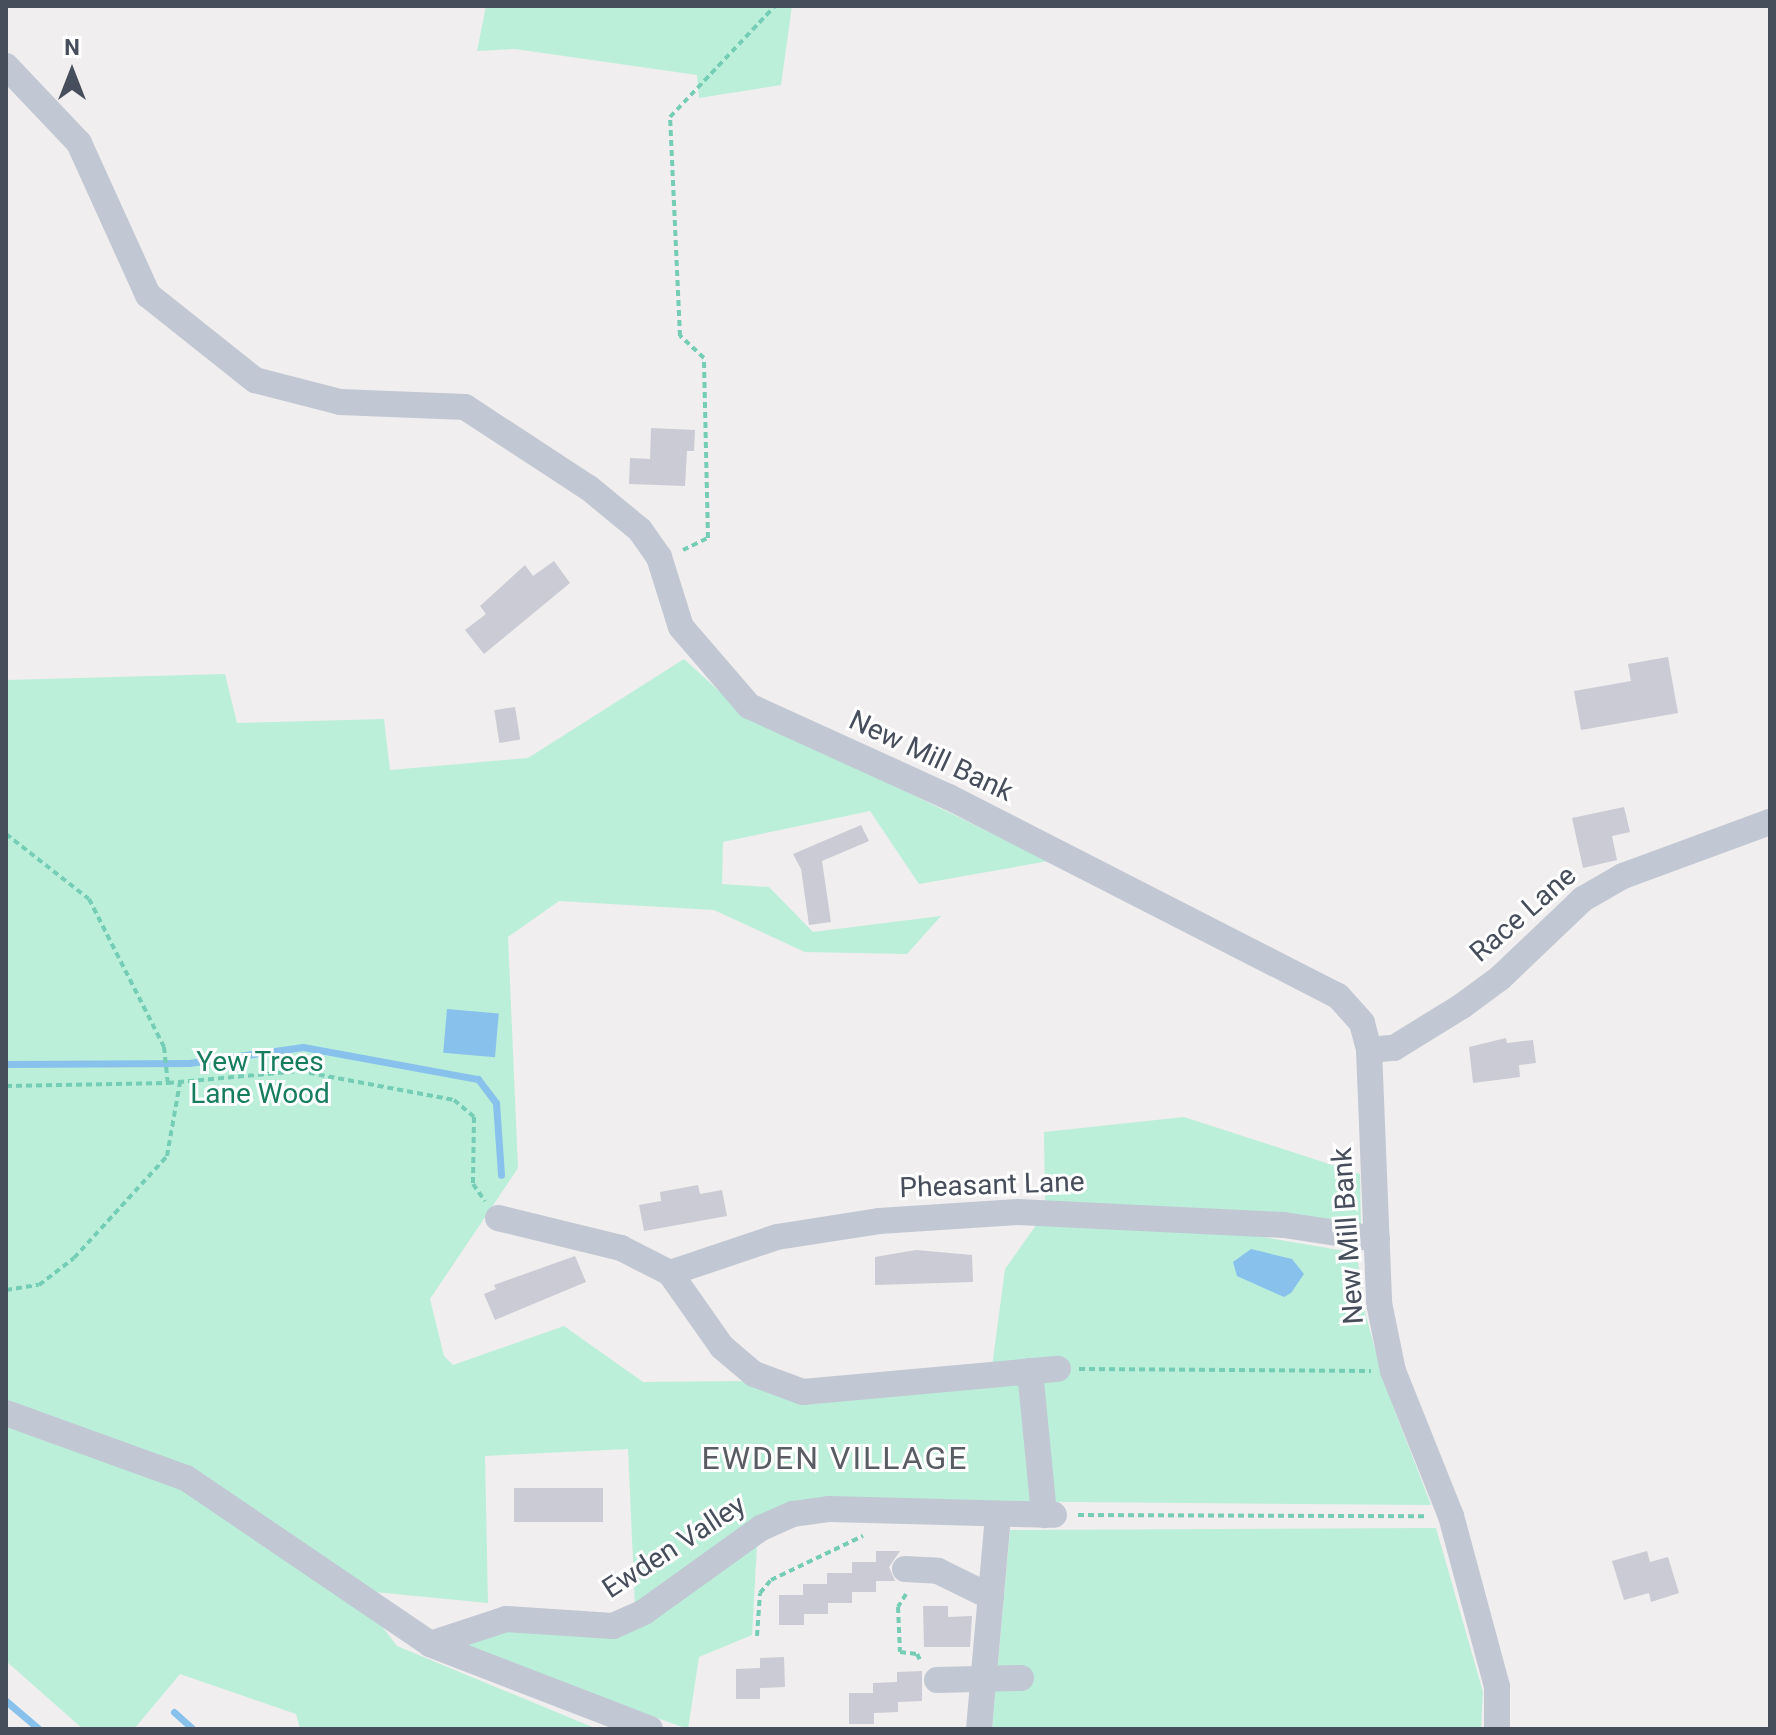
<!DOCTYPE html>
<style>
body{margin:0}
#map{position:relative;width:1776px;height:1735px;overflow:hidden;background:#f0eeee;font-family:Roboto,sans-serif}
div>[style]{position:absolute}
.green>*{inset:0;background:#bbefda}
.water>*{inset:0;background:#88c2ec;transform-origin:0 0}
.stream>*{height:7px;margin:-3.5px;padding:0 3.5px;transform-origin:3.5px;border-radius:3.5px;background:#88c2ec}
.building>*{inset:0;background:#cacbd4;transform-origin:0 0}
.path>*{height:4px;margin-top:-2px;transform-origin:0;background:repeating-linear-gradient(90deg,#74cdb4 0 6px,transparent 0 10px)}
.minor>*{height:26px;margin:-13px;padding:0 13px;transform-origin:13px;border-radius:13px;background:#c1c7d3}
span{translate:-50% -50%;white-space:nowrap;text-align:center;line-height:1.15;-webkit-text-stroke:6px #fff;paint-order:stroke}
.street-label{font-size:28px;color:#464d5b}
.park-label{font-size:28px;color:#177d5f}
.quarter-label{font-size:32px;color:#5a5c63;letter-spacing:2px}
.frame{position:absolute;inset:0;border:8px solid #464d5b;pointer-events:none}
.north{position:absolute;left:32px;top:32px;width:80px;height:80px;-webkit-text-stroke:6px #fff;paint-order:stroke;rotate:0deg;font-size:22px;font-weight:700;line-height:32px;text-align:center;color:#464d5b}
.north::after{content:'';display:block;margin:auto;width:28px;height:36px;background:#464d5b;clip-path:polygon(50% 0,100% 100%,50% 72%,0 100%)}
</style>
<div id="map">
<div class="green">
<div style="clip-path:polygon(486px 6px,792px 6px,781px 85px,699px 98px,697px 75px,515px 49px,477px 51px)"></div>
<div style="clip-path:polygon(684px 659px,742px 712px,1049px 861px,919px 884px,870px 811px,723px 842px,722px 884px,769px 887px,813px 932px,941px 916px,907px 954px,805px 952px,714px 910px,559px 901px,508px 937px,518px 1168px,430px 1299px,444px 1356px,453px 1365px,564px 1326px,643px 1382px,747px 1381px,816px 1404px,990px 1382px,1005px 1269px,1039px 1221px,1234px 1232px,1357px 1253px,1363px 1305px,1385px 1385px,1431px 1505px,832px 1500px,635px 1606px,628px 1449px,485px 1456px,488px 1603px,354px 1590px,397px 1646px,597px 1729px,300px 1729px,296px 1714px,180px 1674px,134px 1729px,83px 1729px,6px 1661px,6px 680px,225px 674px,237px 723px,384px 719px,390px 770px,528px 758px)"></div>
<div style="clip-path:polygon(1184px 1117px,1360px 1174px,1361px 1229px,1045px 1201px,1044px 1132px)"></div>
<div style="clip-path:polygon(1436px 1528px,1483px 1692px,1481px 1729px,992px 1729px,1010px 1530px)"></div>
<div style="clip-path:polygon(757px 1545px,752px 1635px,699px 1657px,688px 1729px,453px 1645px,509px 1626px,615px 1629px)"></div>
</div>
<div class="water">
<div style="left:447px;top:1009px;width:52px;height:44px;rotate:5deg"></div>
<div style="clip-path:polygon(1251px 1249px,1292px 1259px,1304px 1274px,1291px 1293px,1284px 1297px,1237px 1276px,1233px 1262px)"></div>
</div>
<div class="stream">
<div style="left:6px;top:1064px;width:183px;rotate:-0.3deg"></div>
<div style="left:189px;top:1063px;width:115px;rotate:-8deg"></div>
<div style="left:303px;top:1047px;width:178px;rotate:10.4deg"></div>
<div style="left:478px;top:1079px;width:30px;rotate:53deg"></div>
<div style="left:496px;top:1103px;width:72px;rotate:86deg"></div>
<div style="left:6px;top:1701px;width:43px;rotate:40.3deg"></div>
<div style="left:174px;top:1712px;width:25px;rotate:42deg"></div>
</div>
<div class="building">
<div style="clip-path:polygon(651px 428px,695px 430px,694px 451px,687px 451px,685px 486px,629px 484px,630px 458px,650px 459px)"></div>
<div style="clip-path:polygon(554px 561px,570px 583px,484px 654px,465px 630px,486px 614px,480px 606px,525px 565px,533px 576px)"></div>
<div style="clip-path:polygon(1668px 657px,1678px 713px,1581px 730px,1574px 691px,1631px 681px,1628px 664px)"></div>
<div style="left:515px;top:707px;width:33px;height:21px;rotate:81deg"></div>
<div style="clip-path:polygon(1624px 807px,1630px 832px,1612px 836px,1617px 860px,1583px 868px,1572px 818px)"></div>
<div style="clip-path:polygon(861px 825px,869px 841px,822px 861px,831px 922px,809px 925px,801px 869px,793px 854px)"></div>
<div style="clip-path:polygon(1506px 1038px,1507px 1043px,1533px 1040px,1536px 1063px,1519px 1065px,1520px 1077px,1473px 1083px,1469px 1047px)"></div>
<div style="clip-path:polygon(698px 1185px,700px 1194px,722px 1190px,727px 1216px,644px 1231px,639px 1205px,661px 1201px,660px 1192px)"></div>
<div style="clip-path:polygon(916px 1250px,972px 1255px,973px 1282px,875px 1285px,875px 1257px)"></div>
<div style="clip-path:polygon(575px 1256px,586px 1282px,495px 1320px,484px 1294px,496px 1289px,494px 1285px)"></div>
<div style="left:603px;top:1488px;width:34px;height:89px;rotate:90deg"></div>
<div style="clip-path:polygon(876px 1551px,900px 1551px,889px 1567px,895px 1581px,876px 1581px,876px 1592px,852px 1592px,852px 1603px,828px 1603px,828px 1614px,804px 1614px,804px 1625px,779px 1625px,779px 1595px,803px 1595px,803px 1584px,827px 1584px,827px 1573px,852px 1573px,852px 1562px,876px 1562px)"></div>
<div style="clip-path:polygon(1647px 1551px,1650px 1562px,1668px 1557px,1679px 1593px,1651px 1602px,1649px 1593px,1624px 1600px,1612px 1561px)"></div>
<div style="clip-path:polygon(923px 1606px,948px 1606px,948px 1617px,972px 1616px,970px 1647px,924px 1647px)"></div>
<div style="clip-path:polygon(784px 1657px,785px 1687px,760px 1688px,760px 1699px,736px 1699px,736px 1669px,760px 1668px,760px 1658px)"></div>
<div style="clip-path:polygon(922px 1671px,922px 1701px,898px 1702px,898px 1712px,874px 1713px,874px 1724px,849px 1724px,849px 1693px,873px 1693px,873px 1683px,897px 1682px,897px 1672px)"></div>
</div>
<div class="path">
<div style="left:683px;top:550px;width:28px;rotate:-26deg"></div>
<div style="left:708px;top:538px;width:180px;rotate:-91.3deg"></div>
<div style="left:704px;top:358px;width:33px;rotate:-137deg"></div>
<div style="left:680px;top:336px;width:219px;rotate:-92.6deg"></div>
<div style="left:670px;top:117px;width:153px;rotate:-46.6deg"></div>
<div style="left:6px;top:834px;width:105px;rotate:38.1deg"></div>
<div style="left:89px;top:899px;width:166px;rotate:63.1deg"></div>
<div style="left:164px;top:1047px;width:36px;rotate:84deg"></div>
<div style="left:6px;top:1086px;width:162px;rotate:-1.1deg"></div>
<div style="left:168px;top:1083px;width:132px;rotate:-5.2deg"></div>
<div style="left:299px;top:1071px;width:158px;rotate:10.6deg"></div>
<div style="left:454px;top:1100px;width:26px;rotate:40deg"></div>
<div style="left:474px;top:1117px;width:67px;rotate:90.9deg"></div>
<div style="left:473px;top:1184px;width:21px;rotate:55deg"></div>
<div style="left:6px;top:1290px;width:33px;rotate:-9deg"></div>
<div style="left:39px;top:1285px;width:44px;rotate:-37.6deg"></div>
<div style="left:74px;top:1258px;width:138px;rotate:-47.6deg"></div>
<div style="left:167px;top:1156px;width:75px;rotate:-80deg"></div>
<div style="left:1079px;top:1369px;width:292px;rotate:0.4deg"></div>
<div style="left:1078px;top:1515px;width:347px;rotate:0.2deg"></div>
<div style="left:906px;top:1594px;width:15px;rotate:122deg"></div>
<div style="left:898px;top:1607px;width:45px;rotate:87.5deg"></div>
<div style="left:900px;top:1652px;width:17px;rotate:7deg"></div>
<div style="left:917px;top:1654px;width:9px;rotate:63deg"></div>
<div style="left:757px;top:1636px;width:43px;rotate:-86deg"></div>
<div style="left:760px;top:1593px;width:17px;rotate:-50deg"></div>
<div style="left:771px;top:1580px;width:102px;rotate:-25.6deg"></div>
</div>
<div class="minor">
<div style="left:6px;top:66px;width:106px;rotate:46.5deg"></div>
<div style="left:79px;top:143px;width:167px;rotate:65.6deg"></div>
<div style="left:148px;top:295px;width:137px;rotate:38.5deg"></div>
<div style="left:255px;top:380px;width:88px;rotate:14.5deg"></div>
<div style="left:340px;top:402px;width:125px;rotate:2.3deg"></div>
<div style="left:465px;top:407px;width:148px;rotate:33.2deg"></div>
<div style="left:589px;top:488px;width:66px;rotate:39.5deg"></div>
<div style="left:640px;top:530px;width:33px;rotate:55deg"></div>
<div style="left:659px;top:557px;width:73px;rotate:72.6deg"></div>
<div style="left:681px;top:627px;width:104px;rotate:49.3deg"></div>
<div style="left:749px;top:706px;width:220px;rotate:24.5deg"></div>
<div style="left:949px;top:797px;width:437px;rotate:27.1deg"></div>
<div style="left:1338px;top:996px;width:36px;rotate:48deg"></div>
<div style="left:1362px;top:1023px;width:28px;rotate:75deg"></div>
<div style="left:1369px;top:1050px;width:253px;rotate:87.7deg"></div>
<div style="left:1379px;top:1303px;width:69px;rotate:78.4deg"></div>
<div style="left:1393px;top:1371px;width:156px;rotate:68.2deg"></div>
<div style="left:1451px;top:1516px;width:177px;rotate:74.9deg"></div>
<div style="left:1497px;top:1687px;width:42px;rotate:90deg"></div>
<div style="left:1369px;top:1050px;width:25px;rotate:-5deg"></div>
<div style="left:1394px;top:1048px;width:80px;rotate:-31.7deg"></div>
<div style="left:1462px;top:1006px;width:47px;rotate:-36.4deg"></div>
<div style="left:1500px;top:978px;width:115px;rotate:-43.6deg"></div>
<div style="left:1583px;top:899px;width:46px;rotate:-29.9deg"></div>
<div style="left:1623px;top:876px;width:157px;rotate:-20.2deg"></div>
<div style="left:498px;top:1218px;width:127px;rotate:13.7deg"></div>
<div style="left:621px;top:1248px;width:55px;rotate:27deg"></div>
<div style="left:670px;top:1273px;width:90px;rotate:54.9deg"></div>
<div style="left:722px;top:1347px;width:42px;rotate:40.2deg"></div>
<div style="left:754px;top:1374px;width:52px;rotate:20.2deg"></div>
<div style="left:803px;top:1392px;width:256px;rotate:-5.2deg"></div>
<div style="left:670px;top:1273px;width:113px;rotate:-18.6deg"></div>
<div style="left:777px;top:1237px;width:103px;rotate:-8.9deg"></div>
<div style="left:879px;top:1221px;width:139px;rotate:-3.7deg"></div>
<div style="left:1018px;top:1212px;width:266px;rotate:2.8deg"></div>
<div style="left:1284px;top:1225px;width:94px;rotate:8.6deg"></div>
<div style="left:1030px;top:1371px;width:145px;rotate:84.4deg"></div>
<div style="left:6px;top:1413px;width:191px;rotate:19.9deg"></div>
<div style="left:186px;top:1478px;width:295px;rotate:34.2deg"></div>
<div style="left:905px;top:1569px;width:33px;rotate:3deg"></div>
<div style="left:938px;top:1571px;width:59px;rotate:26.1deg"></div>
<div style="left:937px;top:1680px;width:84px;rotate:-1.4deg"></div>
<div style="left:650px;top:1729px;width:236px;rotate:-158.9deg"></div>
<div style="left:430px;top:1644px;width:80px;rotate:-18.2deg"></div>
<div style="left:506px;top:1619px;width:107px;rotate:3.7deg"></div>
<div style="left:613px;top:1626px;width:34px;rotate:-24deg"></div>
<div style="left:644px;top:1612px;width:144px;rotate:-35.7deg"></div>
<div style="left:761px;top:1528px;width:35px;rotate:-24deg"></div>
<div style="left:793px;top:1514px;width:37px;rotate:-8deg"></div>
<div style="left:830px;top:1509px;width:224px;rotate:1.5deg"></div>
<div style="left:979px;top:1729px;width:215px;rotate:-84.9deg"></div>
</div>
<div class="street-label">
<span style="left:931px;top:756px;rotate:25deg">New Mill Bank</span>
<span style="left:1523px;top:914px;rotate:-41deg">Race Lane</span>
<span style="left:992px;top:1185px;rotate:-2deg">Pheasant Lane</span>
<span style="left:1348px;top:1236px;rotate:-94deg">New Mill Bank</span>
<span style="left:674px;top:1547px;rotate:-33deg">Ewden Valley</span>
</div>
<div class="park-label">
<span style="left:260px;top:1078px">Yew Trees<br>Lane Wood</span>
</div>
<div class="quarter-label">
<span style="left:835px;top:1458px">EWDEN VILLAGE</span>
</div>
<div class="frame"></div>
<div class="north">N</div>
</div>
